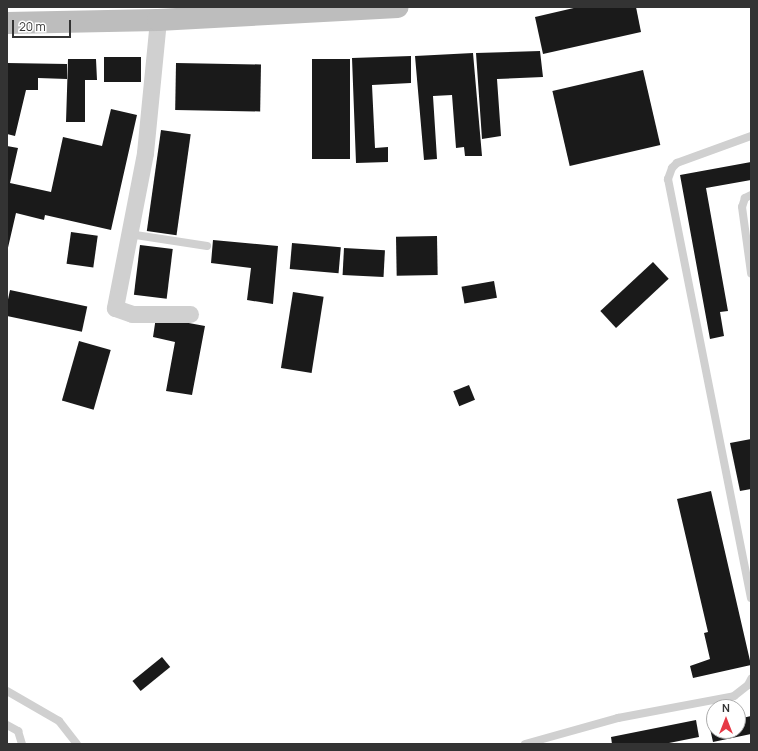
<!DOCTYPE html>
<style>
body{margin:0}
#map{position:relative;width:758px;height:751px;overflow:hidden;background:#fff;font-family:Manrope,sans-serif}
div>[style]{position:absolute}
.building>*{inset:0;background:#1a1a1a;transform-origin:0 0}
.service>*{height:8px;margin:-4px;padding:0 4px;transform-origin:4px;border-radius:4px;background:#d0d0d0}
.minor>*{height:17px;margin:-8.5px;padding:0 8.5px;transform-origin:8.5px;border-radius:8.5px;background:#d0d0d0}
.secondary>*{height:22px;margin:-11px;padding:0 11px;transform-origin:11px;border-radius:11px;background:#bdbdbd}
span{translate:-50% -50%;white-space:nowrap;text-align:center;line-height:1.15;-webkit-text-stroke:4px #fff;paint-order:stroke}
.frame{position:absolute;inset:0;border:8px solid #333;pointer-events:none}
.north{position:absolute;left:706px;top:699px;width:40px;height:40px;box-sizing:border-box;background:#fff;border:1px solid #adadad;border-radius:50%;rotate:0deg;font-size:11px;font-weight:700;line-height:16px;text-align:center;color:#333}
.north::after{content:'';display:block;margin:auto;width:14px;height:18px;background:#e63946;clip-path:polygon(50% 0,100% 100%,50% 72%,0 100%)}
.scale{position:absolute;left:12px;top:20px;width:59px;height:18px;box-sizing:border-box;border:2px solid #333;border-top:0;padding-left:5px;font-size:12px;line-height:14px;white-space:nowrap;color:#333;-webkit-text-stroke:3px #fff;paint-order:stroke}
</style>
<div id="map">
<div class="building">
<div style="clip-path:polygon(578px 7px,636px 7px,641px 32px,543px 54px,535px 17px)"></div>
<div style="clip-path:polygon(540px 51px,543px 77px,497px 79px,501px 136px,482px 139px,476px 53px)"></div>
<div style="clip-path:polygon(473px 53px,482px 156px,465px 156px,464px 147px,456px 148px,452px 95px,433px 96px,437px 159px,424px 160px,415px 56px)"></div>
<div style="clip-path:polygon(411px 56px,411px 83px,372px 85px,375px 148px,388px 147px,388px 162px,356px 163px,352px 58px)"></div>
<div style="left:141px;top:57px;width:25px;height:37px;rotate:90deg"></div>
<div style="clip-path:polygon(68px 59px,96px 59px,97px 80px,85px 80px,85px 122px,66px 122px)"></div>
<div style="left:312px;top:59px;width:38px;height:100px"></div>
<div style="clip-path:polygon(7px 63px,67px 64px,67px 79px,38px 78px,38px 90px,26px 90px,15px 136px,7px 134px)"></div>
<div style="left:176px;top:63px;width:85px;height:47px;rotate:1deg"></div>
<div style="left:643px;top:70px;width:77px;height:93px;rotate:77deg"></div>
<div style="clip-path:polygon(111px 109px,137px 115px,111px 230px,45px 215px,44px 220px,16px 213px,7px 252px,7px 146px,18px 148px,10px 183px,51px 192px,63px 137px,102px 146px)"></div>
<div style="left:161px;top:130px;width:30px;height:102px;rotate:8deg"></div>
<div style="clip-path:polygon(751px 162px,751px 180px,706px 188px,728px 311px,720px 312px,724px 336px,710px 339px,680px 175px)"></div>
<div style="left:71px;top:232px;width:27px;height:32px;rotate:8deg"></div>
<div style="left:437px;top:236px;width:39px;height:41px;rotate:89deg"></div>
<div style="clip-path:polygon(213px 240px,278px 246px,273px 304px,247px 300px,251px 268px,211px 263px)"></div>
<div style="left:292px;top:243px;width:49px;height:26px;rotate:5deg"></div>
<div style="left:140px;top:245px;width:33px;height:50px;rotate:7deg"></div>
<div style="left:344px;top:248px;width:41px;height:27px;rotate:3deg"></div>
<div style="left:653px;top:262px;width:23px;height:72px;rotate:47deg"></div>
<div style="left:494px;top:281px;width:17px;height:33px;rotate:80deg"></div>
<div style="left:10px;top:290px;width:79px;height:26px;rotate:12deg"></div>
<div style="left:293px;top:292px;width:31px;height:77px;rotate:9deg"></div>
<div style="clip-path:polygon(156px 317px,205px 326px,192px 395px,166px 391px,175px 342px,153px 337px)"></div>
<div style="left:79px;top:341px;width:33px;height:62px;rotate:16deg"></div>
<div style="left:469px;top:385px;width:16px;height:17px;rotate:68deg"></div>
<div style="clip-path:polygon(751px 439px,751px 489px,740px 491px,730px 443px)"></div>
<div style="clip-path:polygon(711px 491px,751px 665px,693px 678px,690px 666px,710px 659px,704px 633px,708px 632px,677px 499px)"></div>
<div style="left:162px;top:657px;width:13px;height:38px;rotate:51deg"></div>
<div style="clip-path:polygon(751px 716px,751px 734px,713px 742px,709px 724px,714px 723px,714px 731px,738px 731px,738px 719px)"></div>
<div style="clip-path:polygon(696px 720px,699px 737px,664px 744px,612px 744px,611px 737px)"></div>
</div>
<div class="service">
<div style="left:751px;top:136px;width:79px;rotate:160deg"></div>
<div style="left:677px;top:163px;width:7px;rotate:135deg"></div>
<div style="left:672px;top:168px;width:12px;rotate:110deg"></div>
<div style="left:668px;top:179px;width:427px;rotate:78.8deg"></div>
<div style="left:751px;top:195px;width:7px;rotate:153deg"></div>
<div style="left:745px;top:198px;width:9px;rotate:108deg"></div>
<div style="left:742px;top:207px;width:67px;rotate:82.2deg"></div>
<div style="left:129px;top:234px;width:79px;rotate:8.7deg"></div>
<div style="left:7px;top:691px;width:60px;rotate:30deg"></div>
<div style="left:59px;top:721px;width:29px;rotate:52deg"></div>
<div style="left:7px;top:725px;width:13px;rotate:29deg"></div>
<div style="left:18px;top:731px;width:14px;rotate:73deg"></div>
<div style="left:525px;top:744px;width:97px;rotate:-15.6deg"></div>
<div style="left:618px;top:718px;width:118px;rotate:-10.7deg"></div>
<div style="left:734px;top:696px;width:18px;rotate:-38deg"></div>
<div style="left:748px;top:685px;width:7px;rotate:-63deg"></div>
</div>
<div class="minor">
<div style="left:158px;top:20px;width:134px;rotate:95.6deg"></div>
<div style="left:145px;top:153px;width:158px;rotate:101deg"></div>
<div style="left:115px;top:308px;width:18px;rotate:19deg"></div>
<div style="left:132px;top:314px;width:58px"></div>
</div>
<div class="secondary">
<div style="left:7px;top:23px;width:151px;rotate:-1.1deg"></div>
<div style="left:158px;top:20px;width:240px;rotate:-3.1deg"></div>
</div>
<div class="frame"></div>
<div class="north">N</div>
<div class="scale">20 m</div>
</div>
